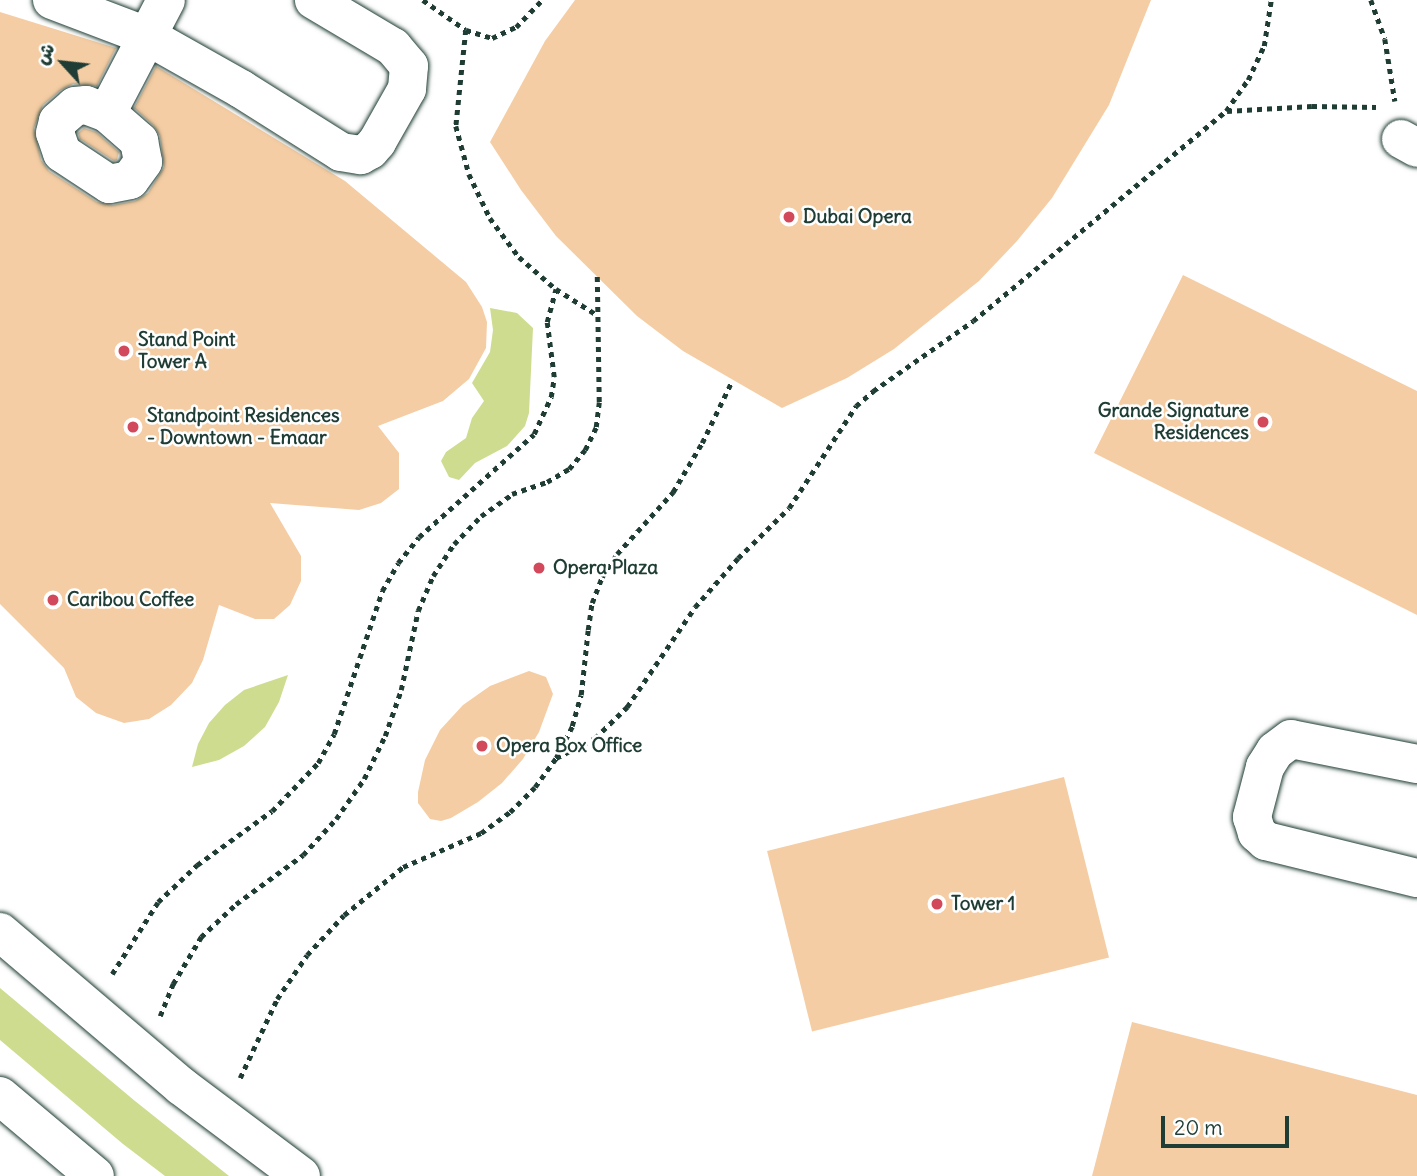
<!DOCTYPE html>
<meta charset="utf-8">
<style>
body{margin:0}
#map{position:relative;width:1417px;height:1176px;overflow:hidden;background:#fff;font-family:Delius,"Playpen Sans Arabic",sans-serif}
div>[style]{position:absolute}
.green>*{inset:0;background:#cedc90}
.building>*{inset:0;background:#f5cda4;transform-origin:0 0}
.path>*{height:4.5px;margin-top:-2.25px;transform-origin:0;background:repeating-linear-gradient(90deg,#1f3d34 0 5px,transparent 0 10px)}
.roads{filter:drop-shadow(0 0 2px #1f3d34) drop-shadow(0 0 2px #1f3d34)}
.minor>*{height:38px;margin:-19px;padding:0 19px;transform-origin:19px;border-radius:19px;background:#fff}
.major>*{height:38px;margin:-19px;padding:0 19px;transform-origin:19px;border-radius:19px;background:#fff}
.dots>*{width:19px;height:19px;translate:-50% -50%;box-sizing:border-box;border:4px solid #fff;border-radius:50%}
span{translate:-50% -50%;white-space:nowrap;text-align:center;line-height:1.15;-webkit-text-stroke:5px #fff;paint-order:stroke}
.poi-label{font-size:19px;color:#1f3d34;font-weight:700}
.left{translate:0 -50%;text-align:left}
.right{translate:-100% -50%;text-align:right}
.north{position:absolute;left:28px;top:28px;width:70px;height:70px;-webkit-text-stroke:5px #fff;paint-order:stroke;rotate:297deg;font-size:19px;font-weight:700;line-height:28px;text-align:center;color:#1f3d34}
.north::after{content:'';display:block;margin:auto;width:24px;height:32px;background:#1f3d34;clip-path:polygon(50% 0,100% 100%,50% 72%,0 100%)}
.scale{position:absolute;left:1161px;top:1116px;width:128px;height:32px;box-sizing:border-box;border:4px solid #1f3d34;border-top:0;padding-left:9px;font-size:21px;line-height:24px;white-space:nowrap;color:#1f3d34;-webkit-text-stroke:5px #fff;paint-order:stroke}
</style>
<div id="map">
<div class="green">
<div style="clip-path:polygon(490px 308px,517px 313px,533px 328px,529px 413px,525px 426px,507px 446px,475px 463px,459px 480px,449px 477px,441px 461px,446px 452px,466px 438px,472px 418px,484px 401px,472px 383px,490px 352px,493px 330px)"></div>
<div style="clip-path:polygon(288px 675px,279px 702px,265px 727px,244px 746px,219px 760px,192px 767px,198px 744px,209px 723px,225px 705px,244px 690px)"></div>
<div style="clip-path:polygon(0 988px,135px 1101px,229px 1176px,165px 1176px,123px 1144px,0 1040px)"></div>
</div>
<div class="building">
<div style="clip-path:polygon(575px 0,1151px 0,1109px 105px,1052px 198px,1017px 241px,979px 281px,894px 349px,847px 378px,782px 408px,683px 351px,637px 316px,556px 236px,521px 190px,490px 142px,545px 41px)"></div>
<div style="clip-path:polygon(0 12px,116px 48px,97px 86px,73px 84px,61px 90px,43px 105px,34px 128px,41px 160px,49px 171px,97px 202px,113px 205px,135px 201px,148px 193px,164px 167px,160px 136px,153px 125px,134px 108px,156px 66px,345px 181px,466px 282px,482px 307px,487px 322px,486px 348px,469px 379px,443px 401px,378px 426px,399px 453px,399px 489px,381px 503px,359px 510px,270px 503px,301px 556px,301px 581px,290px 605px,274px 619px,255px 619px,219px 605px,203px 660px,192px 683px,171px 705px,149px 719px,124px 723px,96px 713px,76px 697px,64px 668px,0 604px)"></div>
<div style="clip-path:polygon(84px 128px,96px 132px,119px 152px,117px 160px,114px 161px,80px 139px,78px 133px)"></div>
<div style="clip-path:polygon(1183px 275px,1417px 391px,1417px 615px,1094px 453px)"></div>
<div style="clip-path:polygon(529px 671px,546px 677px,553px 694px,539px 732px,523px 759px,502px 783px,478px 802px,451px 818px,441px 821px,430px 819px,418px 803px,418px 792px,425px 760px,440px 730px,463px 705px,490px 686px)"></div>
<div style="left:1064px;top:777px;width:186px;height:306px;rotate:76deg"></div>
<div style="clip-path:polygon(1132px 1022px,1417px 1095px,1417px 1176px,1092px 1176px)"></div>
</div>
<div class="path">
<div style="left:423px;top:0;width:52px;rotate:34.9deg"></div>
<div style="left:466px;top:30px;width:27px;rotate:17deg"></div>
<div style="left:492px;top:38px;width:26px;rotate:-25deg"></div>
<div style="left:516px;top:27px;width:37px;rotate:-46deg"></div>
<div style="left:1371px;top:0;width:41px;rotate:70.3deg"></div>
<div style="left:1385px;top:39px;width:63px;rotate:80.8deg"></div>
<div style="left:466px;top:30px;width:97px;rotate:95.9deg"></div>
<div style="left:456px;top:126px;width:50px;rotate:74.8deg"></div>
<div style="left:469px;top:174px;width:49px;rotate:64.5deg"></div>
<div style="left:490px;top:218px;width:49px;rotate:53.4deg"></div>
<div style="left:519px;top:257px;width:49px;rotate:40.9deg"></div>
<div style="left:556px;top:289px;width:49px;rotate:32.4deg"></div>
<div style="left:1227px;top:111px;width:85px;rotate:-3.4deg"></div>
<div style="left:1312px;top:106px;width:64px;rotate:0.9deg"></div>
<div style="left:556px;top:758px;width:44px;rotate:-27.1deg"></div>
<div style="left:595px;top:738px;width:45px;rotate:-44.1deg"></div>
<div style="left:627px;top:707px;width:121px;rotate:-55.8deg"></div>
<div style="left:695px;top:607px;width:65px;rotate:-48.7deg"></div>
<div style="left:738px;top:558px;width:71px;rotate:-44.4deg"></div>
<div style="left:789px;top:508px;width:122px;rotate:-56.7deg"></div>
<div style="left:856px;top:406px;width:23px;rotate:-41deg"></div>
<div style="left:873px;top:391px;width:122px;rotate:-35deg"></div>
<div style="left:973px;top:321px;width:329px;rotate:-39.7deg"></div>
<div style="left:1226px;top:111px;width:38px;rotate:-55deg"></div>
<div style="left:1248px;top:80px;width:38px;rotate:-65deg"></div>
<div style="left:1264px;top:46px;width:47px;rotate:-81.3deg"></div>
<div style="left:112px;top:974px;width:85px;rotate:-57.4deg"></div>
<div style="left:158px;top:902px;width:54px;rotate:-43.5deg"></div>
<div style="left:197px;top:865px;width:92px;rotate:-35.8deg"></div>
<div style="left:272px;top:811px;width:66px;rotate:-46.2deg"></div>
<div style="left:318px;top:763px;width:33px;rotate:-61deg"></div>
<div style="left:334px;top:734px;width:151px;rotate:-71.4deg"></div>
<div style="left:382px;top:591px;width:32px;rotate:-60deg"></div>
<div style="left:398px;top:563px;width:33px;rotate:-51deg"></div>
<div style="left:419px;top:537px;width:154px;rotate:-41.8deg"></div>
<div style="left:534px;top:434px;width:41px;rotate:-65.3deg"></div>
<div style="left:551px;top:397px;width:20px;rotate:-81deg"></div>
<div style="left:554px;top:377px;width:55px;rotate:-97.3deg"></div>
<div style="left:547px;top:322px;width:34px;rotate:-75deg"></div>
<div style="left:160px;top:1016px;width:35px;rotate:-68deg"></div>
<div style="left:173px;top:984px;width:55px;rotate:-59.2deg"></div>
<div style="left:201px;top:937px;width:48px;rotate:-43.3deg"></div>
<div style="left:236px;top:904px;width:83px;rotate:-36.2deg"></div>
<div style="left:303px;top:855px;width:49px;rotate:-47.5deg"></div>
<div style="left:336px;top:819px;width:49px;rotate:-55deg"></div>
<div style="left:364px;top:779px;width:48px;rotate:-64deg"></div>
<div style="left:385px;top:736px;width:49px;rotate:-70.8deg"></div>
<div style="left:401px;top:690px;width:81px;rotate:-77.9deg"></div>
<div style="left:418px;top:611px;width:38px;rotate:-67deg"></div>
<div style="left:433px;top:576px;width:38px;rotate:-57deg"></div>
<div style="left:454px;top:544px;width:39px;rotate:-46deg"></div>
<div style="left:481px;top:516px;width:38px;rotate:-35deg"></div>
<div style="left:512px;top:494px;width:37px;rotate:-19deg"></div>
<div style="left:547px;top:482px;width:26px;rotate:-31deg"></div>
<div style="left:569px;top:469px;width:25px;rotate:-50deg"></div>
<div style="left:585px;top:450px;width:25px;rotate:-64deg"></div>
<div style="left:596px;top:427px;width:25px;rotate:-83deg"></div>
<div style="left:599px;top:402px;width:126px;rotate:-90.9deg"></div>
<div style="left:240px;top:1078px;width:87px;rotate:-64.9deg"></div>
<div style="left:277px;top:999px;width:53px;rotate:-55.7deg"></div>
<div style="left:307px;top:955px;width:54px;rotate:-47.2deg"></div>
<div style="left:344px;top:915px;width:76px;rotate:-39.1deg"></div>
<div style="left:403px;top:867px;width:85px;rotate:-23.6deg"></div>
<div style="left:481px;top:833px;width:36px;rotate:-36deg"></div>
<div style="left:510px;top:812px;width:35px;rotate:-45deg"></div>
<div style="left:535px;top:787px;width:36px;rotate:-54deg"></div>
<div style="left:556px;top:758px;width:36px;rotate:-63deg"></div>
<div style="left:572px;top:726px;width:32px;rotate:-74deg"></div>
<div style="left:581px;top:695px;width:65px;rotate:-83.9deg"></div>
<div style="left:588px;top:630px;width:27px;rotate:-82deg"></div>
<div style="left:592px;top:603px;width:28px;rotate:-69deg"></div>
<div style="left:602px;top:577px;width:27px;rotate:-57deg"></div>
<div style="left:617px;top:554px;width:84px;rotate:-47.9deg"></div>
<div style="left:673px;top:492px;width:57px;rotate:-59.4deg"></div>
<div style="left:702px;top:443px;width:69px;rotate:-64.2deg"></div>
</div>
<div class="roads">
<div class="minor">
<div style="left:52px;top:0;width:102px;rotate:20.8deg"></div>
<div style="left:147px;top:36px;width:108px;rotate:29.4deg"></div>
<div style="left:241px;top:89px;width:118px;rotate:32.2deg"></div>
<div style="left:341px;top:152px;width:20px;rotate:9deg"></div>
<div style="left:361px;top:155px;width:10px;rotate:-29deg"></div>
<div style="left:370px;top:150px;width:11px;rotate:-49deg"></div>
<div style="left:377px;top:142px;width:61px;rotate:-60.5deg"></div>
<div style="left:407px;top:89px;width:23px;rotate:-85deg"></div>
<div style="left:409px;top:66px;width:25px;rotate:-130deg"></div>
<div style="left:393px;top:47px;width:92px;rotate:-149.3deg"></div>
<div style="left:86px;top:105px;width:22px;rotate:21deg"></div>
<div style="left:107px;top:113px;width:43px;rotate:41.2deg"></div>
<div style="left:139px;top:141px;width:21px;rotate:79deg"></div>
<div style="left:143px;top:162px;width:22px;rotate:126deg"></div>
<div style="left:130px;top:180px;width:21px;rotate:169deg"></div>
<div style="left:109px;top:184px;width:56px;rotate:-146.6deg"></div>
<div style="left:62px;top:153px;width:21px;rotate:-109deg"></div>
<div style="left:55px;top:133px;width:12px;rotate:-76deg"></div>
<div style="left:58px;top:121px;width:23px;rotate:-41deg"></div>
<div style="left:75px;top:106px;width:11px;rotate:-5deg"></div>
<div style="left:107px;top:113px;width:127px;rotate:-62.4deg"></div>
<div style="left:1401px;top:139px;width:18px;rotate:29deg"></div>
<div style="left:1417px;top:764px;width:128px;rotate:-168.8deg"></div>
<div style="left:1291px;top:739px;width:20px;rotate:143deg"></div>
<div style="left:1275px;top:751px;width:19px;rotate:122deg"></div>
<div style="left:1265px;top:767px;width:52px;rotate:104.6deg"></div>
<div style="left:1252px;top:817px;width:17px;rotate:73deg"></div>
<div style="left:1257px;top:833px;width:12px;rotate:42deg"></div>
<div style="left:1266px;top:841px;width:155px;rotate:13.8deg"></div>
</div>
<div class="major">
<div style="left:0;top:932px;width:238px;rotate:40.4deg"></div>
<div style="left:181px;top:1086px;width:150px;rotate:36.9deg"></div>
<div style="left:0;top:1096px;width:124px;rotate:40.1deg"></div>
</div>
</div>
<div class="dots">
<div style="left:789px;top:217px;background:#d1495b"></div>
<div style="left:124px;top:351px;background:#d1495b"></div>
<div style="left:1263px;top:422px;background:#d1495b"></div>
<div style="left:133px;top:427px;background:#d1495b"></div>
<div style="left:539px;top:568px;background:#d1495b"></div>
<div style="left:53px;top:600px;background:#d1495b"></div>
<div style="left:482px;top:746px;background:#d1495b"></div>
<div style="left:937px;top:904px;background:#d1495b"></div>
</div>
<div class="poi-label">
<span class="left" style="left:803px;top:217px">Dubai Opera</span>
<span class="left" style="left:138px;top:351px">Stand Point<br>Tower A</span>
<span class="right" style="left:1249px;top:422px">Grande Signature<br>Residences</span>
<span class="left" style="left:147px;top:427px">Standpoint Residences<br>- Downtown - Emaar</span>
<span class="left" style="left:553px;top:568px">Opera Plaza</span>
<span class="left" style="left:67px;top:600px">Caribou Coffee</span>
<span class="left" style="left:496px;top:746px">Opera Box Office</span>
<span class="left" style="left:951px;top:904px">Tower 1</span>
</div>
<div class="north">ش</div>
<div class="scale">20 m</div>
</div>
